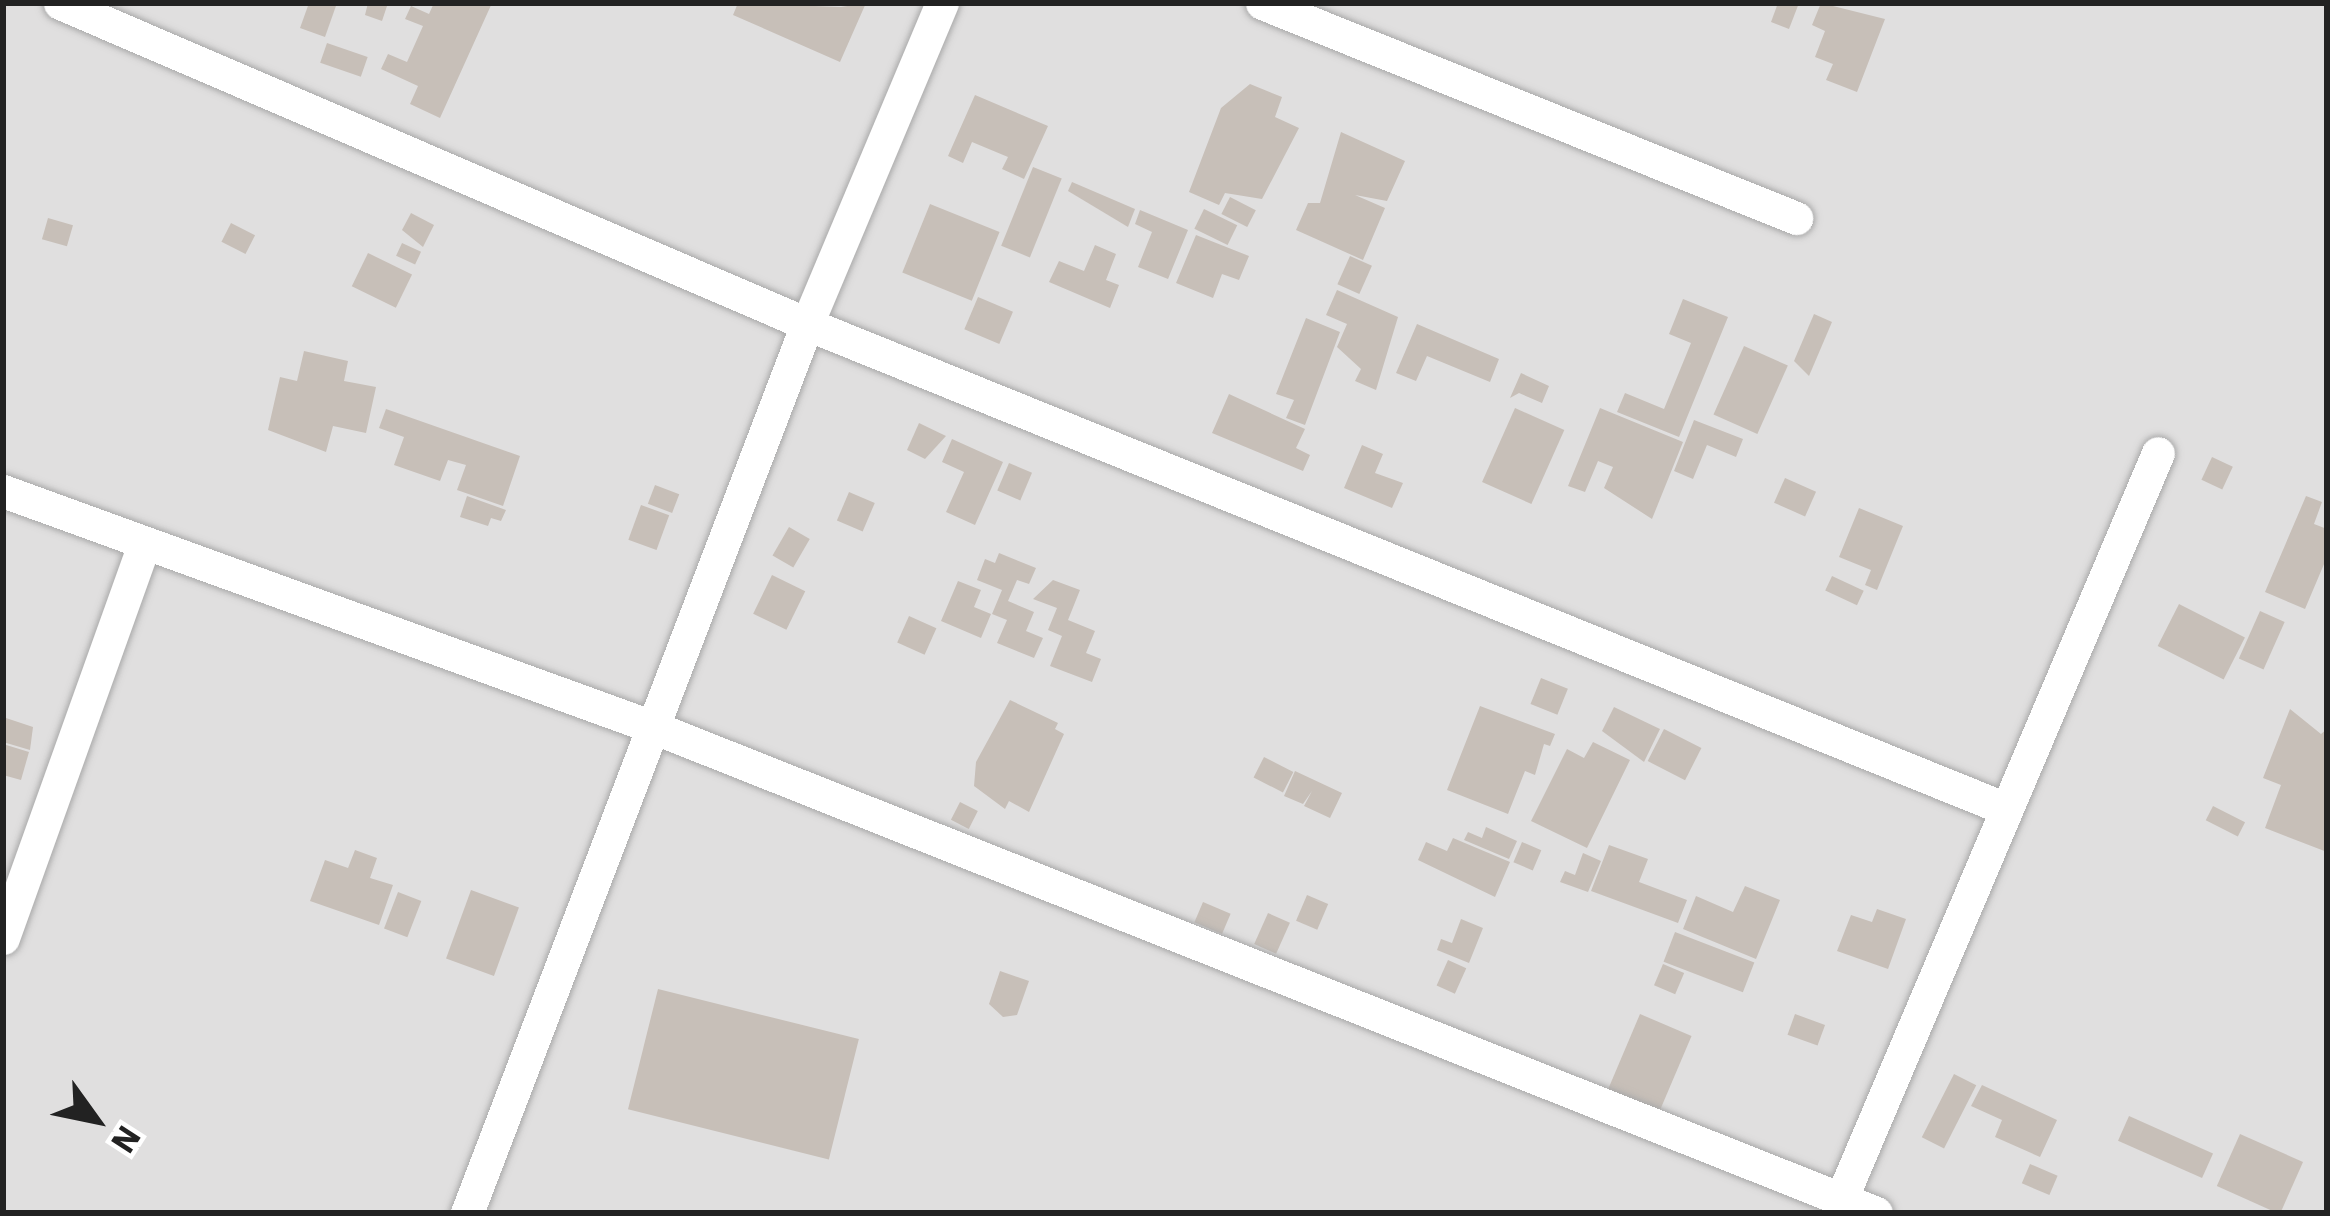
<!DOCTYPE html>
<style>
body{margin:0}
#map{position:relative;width:2330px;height:1216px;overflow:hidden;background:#f2efe9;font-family:"IBM Plex Sans",sans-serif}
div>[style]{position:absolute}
.residential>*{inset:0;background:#e0dfdf;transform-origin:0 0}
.building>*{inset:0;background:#c7bfb8;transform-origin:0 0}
.roads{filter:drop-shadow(0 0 3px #a9a9a9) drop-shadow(0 0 3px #a9a9a9)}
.minor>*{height:33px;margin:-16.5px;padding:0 16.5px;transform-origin:16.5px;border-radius:16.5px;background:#fff}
span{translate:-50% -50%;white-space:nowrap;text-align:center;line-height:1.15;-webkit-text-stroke:9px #fff;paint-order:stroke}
.frame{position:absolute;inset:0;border:6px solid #222;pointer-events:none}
.north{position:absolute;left:36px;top:1060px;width:120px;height:120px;-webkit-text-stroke:9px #fff;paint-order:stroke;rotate:123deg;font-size:33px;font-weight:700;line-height:48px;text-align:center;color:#222}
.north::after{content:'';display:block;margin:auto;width:42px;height:54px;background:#222;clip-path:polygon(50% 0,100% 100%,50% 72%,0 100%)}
</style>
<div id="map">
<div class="residential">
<div style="left:3px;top:3px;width:2324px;height:1210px"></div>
</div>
<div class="building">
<div style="clip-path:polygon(309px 3px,337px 3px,325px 37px,300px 28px)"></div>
<div style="clip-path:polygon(368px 3px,388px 3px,382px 21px,365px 15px)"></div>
<div style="clip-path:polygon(434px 3px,492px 3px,440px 118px,410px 104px,418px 86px,381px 69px,388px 54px,407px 62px,423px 26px,405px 19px,411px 6px,429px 14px)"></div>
<div style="clip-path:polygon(738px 3px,841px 7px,866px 3px,840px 62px,733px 15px)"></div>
<div style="clip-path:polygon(1778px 3px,1799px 3px,1789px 29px,1771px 22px)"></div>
<div style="clip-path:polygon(1821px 3px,1885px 19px,1857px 92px,1826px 80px,1833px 64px,1815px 57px,1825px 31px,1812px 25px)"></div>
<div style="left:327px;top:43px;width:43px;height:21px;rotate:19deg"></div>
<div style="clip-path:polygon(1250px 84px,1282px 97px,1275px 117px,1299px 128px,1262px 199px,1225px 193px,1219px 205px,1189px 192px,1221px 108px)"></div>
<div style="clip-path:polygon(975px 95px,1048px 126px,1024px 179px,1002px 169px,1008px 157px,972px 142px,963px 163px,948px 156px)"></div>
<div style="clip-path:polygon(1341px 132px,1405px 161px,1387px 201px,1355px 195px,1385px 208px,1363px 260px,1296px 230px,1308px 203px,1320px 203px)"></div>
<div style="left:1033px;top:167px;width:31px;height:85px;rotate:22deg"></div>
<div style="clip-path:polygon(1072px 182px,1135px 209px,1128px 227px,1068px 191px)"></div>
<div style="left:1230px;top:197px;width:29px;height:19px;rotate:27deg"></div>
<div style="left:930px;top:204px;width:75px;height:74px;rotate:22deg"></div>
<div style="left:1204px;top:209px;width:37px;height:22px;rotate:26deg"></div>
<div style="clip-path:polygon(1140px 210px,1188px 230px,1168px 279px,1138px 267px,1152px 232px,1135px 224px)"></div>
<div style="clip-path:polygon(411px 213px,434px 225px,423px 247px,402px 230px)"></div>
<div style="left:48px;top:218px;width:26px;height:22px;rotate:16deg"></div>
<div style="left:231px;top:223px;width:27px;height:21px;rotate:27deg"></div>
<div style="clip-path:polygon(1196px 235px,1249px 256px,1239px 280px,1222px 274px,1213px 298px,1176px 283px)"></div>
<div style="left:402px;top:243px;width:21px;height:14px;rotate:25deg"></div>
<div style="clip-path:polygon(1095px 245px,1116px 254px,1106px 280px,1119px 285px,1110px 308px,1049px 282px,1059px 261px,1084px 271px)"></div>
<div style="left:368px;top:253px;width:49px;height:37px;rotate:26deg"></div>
<div style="left:1350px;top:256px;width:24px;height:31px;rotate:24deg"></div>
<div style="clip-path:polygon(1337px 290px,1398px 317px,1376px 390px,1355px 381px,1361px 369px,1337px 347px,1347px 324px,1326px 315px)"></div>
<div style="left:978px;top:297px;width:38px;height:35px;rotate:23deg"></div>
<div style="clip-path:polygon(1683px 299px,1728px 317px,1679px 437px,1617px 412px,1625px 393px,1664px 409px,1691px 343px,1669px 334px)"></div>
<div style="clip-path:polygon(1814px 314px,1832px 322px,1809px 376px,1794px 361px)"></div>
<div style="clip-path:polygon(1306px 318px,1340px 332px,1305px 425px,1286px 418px,1294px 400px,1276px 394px)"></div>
<div style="clip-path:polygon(1417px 324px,1499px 359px,1490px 382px,1427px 356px,1416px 381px,1396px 373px)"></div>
<div style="left:1744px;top:346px;width:48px;height:75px;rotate:24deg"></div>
<div style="clip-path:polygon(304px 351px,348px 361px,344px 381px,376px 387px,366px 433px,333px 426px,326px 452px,268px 430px,280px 377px,297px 381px)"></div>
<div style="clip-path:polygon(1521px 373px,1549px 386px,1542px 403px,1519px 393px,1510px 398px)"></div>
<div style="clip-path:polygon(1229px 394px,1305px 429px,1296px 448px,1310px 455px,1303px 471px,1212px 433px)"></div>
<div style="left:1515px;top:408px;width:54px;height:81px;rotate:24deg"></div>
<div style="clip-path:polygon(1600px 408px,1683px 442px,1652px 519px,1604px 488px,1613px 467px,1598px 461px,1585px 492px,1568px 486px)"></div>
<div style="clip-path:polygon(386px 409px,520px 456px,503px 506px,457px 490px,466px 465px,448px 460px,440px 481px,394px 465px,404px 437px,379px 428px)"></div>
<div style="clip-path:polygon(1694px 420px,1743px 439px,1736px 457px,1707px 445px,1693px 479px,1674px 471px)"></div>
<div style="clip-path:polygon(919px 423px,946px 436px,925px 459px,907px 450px)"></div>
<div style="clip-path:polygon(952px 439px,1003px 462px,975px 525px,946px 512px,964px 472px,942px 462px)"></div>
<div style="clip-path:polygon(1362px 445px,1383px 454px,1375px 473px,1403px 483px,1392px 508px,1344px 488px)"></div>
<div style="left:2212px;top:457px;width:23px;height:25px;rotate:25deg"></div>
<div style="left:1009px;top:463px;width:25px;height:30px;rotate:23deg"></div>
<div style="left:1785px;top:478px;width:34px;height:27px;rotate:24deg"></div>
<div style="left:655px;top:485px;width:26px;height:20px;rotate:21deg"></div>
<div style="left:849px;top:492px;width:28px;height:31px;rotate:23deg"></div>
<div style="clip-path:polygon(467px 496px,506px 510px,501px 521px,491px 518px,488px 526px,460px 517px)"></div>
<div style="clip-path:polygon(2306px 496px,2322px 502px,2314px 524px,2327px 529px,2327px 557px,2305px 609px,2265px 592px)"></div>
<div style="left:641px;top:505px;width:30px;height:37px;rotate:20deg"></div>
<div style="clip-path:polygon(1859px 508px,1903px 526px,1877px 590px,1865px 585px,1871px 570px,1839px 557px)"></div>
<div style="left:789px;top:527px;width:24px;height:33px;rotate:30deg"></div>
<div style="clip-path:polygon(999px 553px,1036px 568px,1029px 584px,1017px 580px,1008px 601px,1034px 612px,1026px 631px,1043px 638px,1034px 658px,997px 643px,1007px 620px,992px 614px,1002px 590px,977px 580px,985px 559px,995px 563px)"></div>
<div style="left:772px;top:575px;width:37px;height:43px;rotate:26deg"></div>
<div style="left:1832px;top:576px;width:35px;height:16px;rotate:25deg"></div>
<div style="clip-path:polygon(1053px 580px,1080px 590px,1068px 620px,1095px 631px,1086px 653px,1101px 659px,1092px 682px,1050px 666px,1062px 636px,1048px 630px,1057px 608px,1033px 599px)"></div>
<div style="clip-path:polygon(958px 581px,981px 590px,974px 607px,991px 614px,981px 638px,941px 621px)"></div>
<div style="left:2179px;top:604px;width:74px;height:47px;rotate:27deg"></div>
<div style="left:2260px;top:611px;width:27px;height:52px;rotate:24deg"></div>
<div style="left:909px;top:616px;width:30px;height:29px;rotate:24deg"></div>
<div style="left:1541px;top:678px;width:29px;height:28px;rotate:22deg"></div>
<div style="clip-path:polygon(1010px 700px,1058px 723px,1055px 729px,1064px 734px,1029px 812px,1009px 801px,1005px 809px,974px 786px,976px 762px)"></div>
<div style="clip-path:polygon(1480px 706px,1555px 734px,1550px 746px,1544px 744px,1535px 775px,1525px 771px,1508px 814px,1447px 790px)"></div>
<div style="clip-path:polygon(1614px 707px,1660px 729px,1644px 762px,1602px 731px)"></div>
<div style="clip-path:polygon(2290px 709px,2321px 734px,2327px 729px,2327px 852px,2265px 828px,2281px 785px,2263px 778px)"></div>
<div style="clip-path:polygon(3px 717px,33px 727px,30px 750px,3px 742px)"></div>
<div style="left:1664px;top:729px;width:42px;height:36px;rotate:27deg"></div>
<div style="clip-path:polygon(1593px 742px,1630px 760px,1587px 848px,1531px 821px,1567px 749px,1584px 758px)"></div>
<div style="clip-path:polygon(3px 744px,29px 752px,21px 780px,3px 775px)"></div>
<div style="left:1264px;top:757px;width:33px;height:23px;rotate:27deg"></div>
<div style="clip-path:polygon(1295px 771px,1342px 793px,1330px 818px,1304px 806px,1312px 791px,1303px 804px,1284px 796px)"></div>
<div style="left:960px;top:802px;width:20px;height:20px;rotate:27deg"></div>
<div style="left:2213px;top:806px;width:36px;height:16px;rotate:27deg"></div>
<div style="clip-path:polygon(1486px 827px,1517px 841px,1509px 859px,1464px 840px,1468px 832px,1482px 838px)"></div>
<div style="clip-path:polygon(1453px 838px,1510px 862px,1495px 897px,1418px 860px,1426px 842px,1447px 851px)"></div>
<div style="left:1522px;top:842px;width:21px;height:22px;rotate:23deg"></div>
<div style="clip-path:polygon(1609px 845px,1648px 859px,1639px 882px,1687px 900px,1678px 923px,1591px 891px)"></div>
<div style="clip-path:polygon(355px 850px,377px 858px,370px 878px,393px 885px,379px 925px,310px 901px,325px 860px,348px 868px)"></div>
<div style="clip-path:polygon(1583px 853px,1601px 861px,1588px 892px,1560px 882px,1565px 871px,1575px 875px)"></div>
<div style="clip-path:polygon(1745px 886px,1780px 900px,1756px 959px,1683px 929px,1696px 896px,1733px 912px)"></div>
<div style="left:471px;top:890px;width:51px;height:73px;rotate:20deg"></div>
<div style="left:398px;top:892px;width:25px;height:39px;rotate:21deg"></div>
<div style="left:1307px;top:895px;width:23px;height:28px;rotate:23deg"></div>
<div style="left:1203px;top:902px;width:30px;height:22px;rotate:23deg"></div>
<div style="clip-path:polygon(1877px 909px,1906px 919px,1888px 969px,1837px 951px,1851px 915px,1872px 922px)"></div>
<div style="left:1268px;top:913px;width:24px;height:34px;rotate:24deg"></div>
<div style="clip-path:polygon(1461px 919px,1483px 928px,1469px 963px,1437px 950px,1441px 939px,1452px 943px)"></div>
<div style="left:1675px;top:932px;width:85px;height:32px;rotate:21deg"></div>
<div style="left:1448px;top:960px;width:20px;height:28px;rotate:24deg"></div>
<div style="left:1663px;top:964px;width:23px;height:23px;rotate:23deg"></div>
<div style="clip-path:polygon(1000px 971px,1029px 981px,1017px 1015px,1003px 1017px,989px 1004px)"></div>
<div style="left:658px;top:989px;width:207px;height:124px;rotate:14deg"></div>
<div style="left:1640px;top:1014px;width:56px;height:83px;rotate:23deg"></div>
<div style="left:1795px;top:1014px;width:32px;height:22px;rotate:20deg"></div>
<div style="left:1954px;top:1074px;width:25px;height:71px;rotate:27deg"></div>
<div style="clip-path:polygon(1982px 1085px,2057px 1120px,2040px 1157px,1995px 1137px,2002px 1120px,1971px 1106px)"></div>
<div style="left:2129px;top:1116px;width:92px;height:27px;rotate:24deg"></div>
<div style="left:2240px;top:1134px;width:69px;height:57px;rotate:24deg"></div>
<div style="left:2030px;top:1164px;width:30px;height:21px;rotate:23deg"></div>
</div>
<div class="roads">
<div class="minor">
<div style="left:60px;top:3px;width:813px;rotate:23.25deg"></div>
<div style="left:807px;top:324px;width:1288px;rotate:22.02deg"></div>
<div style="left:1262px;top:3px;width:576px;rotate:21.93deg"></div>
<div style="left:3px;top:491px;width:688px;rotate:19.96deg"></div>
<div style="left:650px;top:726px;width:1319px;rotate:21.66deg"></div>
<div style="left:3px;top:938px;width:416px;rotate:-70.3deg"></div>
<div style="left:1842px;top:1197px;width:808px;rotate:-66.99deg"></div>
<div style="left:467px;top:1213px;width:952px;rotate:-69.07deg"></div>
<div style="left:807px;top:324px;width:348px;rotate:-67.2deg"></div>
</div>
</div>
<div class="frame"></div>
<div class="north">N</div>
</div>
